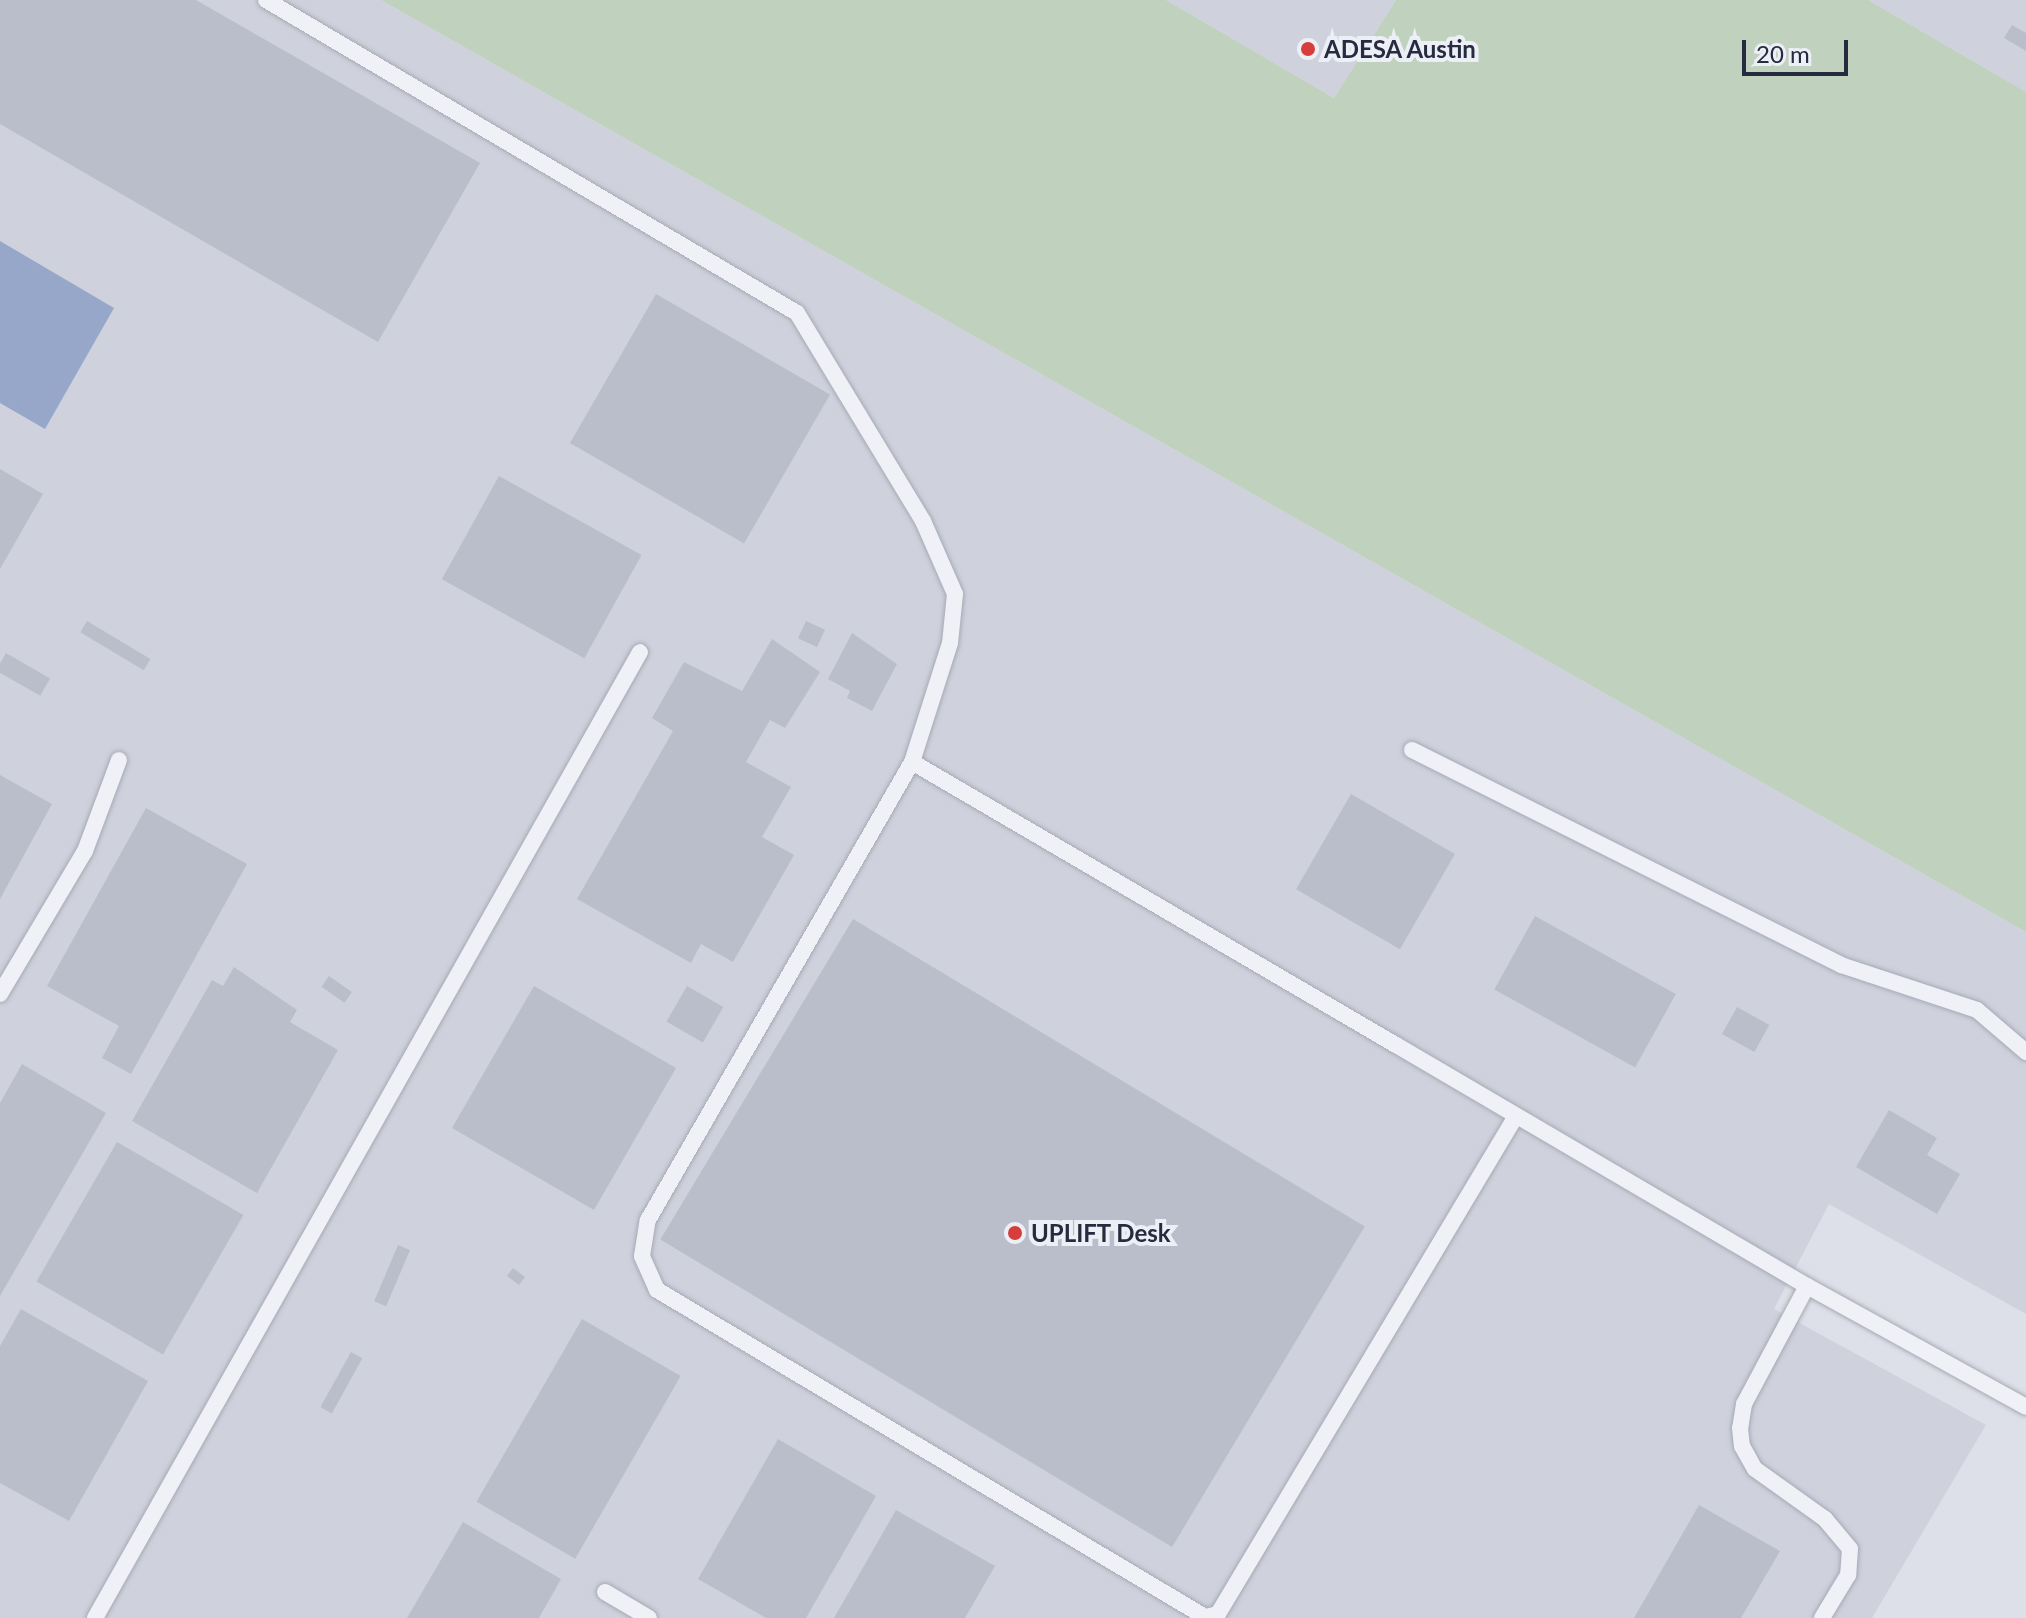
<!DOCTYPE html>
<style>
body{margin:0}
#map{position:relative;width:2026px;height:1618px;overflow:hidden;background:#dde0e8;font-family:Lato,sans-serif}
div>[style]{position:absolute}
.built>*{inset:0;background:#cfd2dd}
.green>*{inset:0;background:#c0d2be}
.water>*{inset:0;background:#96a7ca}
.building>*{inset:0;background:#babecb;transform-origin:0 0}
.roads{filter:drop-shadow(0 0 2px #a6aab5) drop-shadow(0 0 2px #a6aab5)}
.service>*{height:16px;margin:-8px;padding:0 8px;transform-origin:8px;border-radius:8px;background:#f0f1f6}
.dots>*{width:22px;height:22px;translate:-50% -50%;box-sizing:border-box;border:4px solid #edeff6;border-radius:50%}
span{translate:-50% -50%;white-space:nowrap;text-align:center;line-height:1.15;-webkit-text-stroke:8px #edeff6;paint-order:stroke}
.poi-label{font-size:24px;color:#262b3f;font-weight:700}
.left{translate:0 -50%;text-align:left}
.scale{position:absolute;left:1742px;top:40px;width:106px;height:36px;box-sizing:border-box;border:4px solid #262b3f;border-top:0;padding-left:10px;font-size:24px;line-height:28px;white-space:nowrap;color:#262b3f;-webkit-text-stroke:6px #edeff6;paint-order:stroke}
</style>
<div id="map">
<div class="built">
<div style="clip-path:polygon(0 0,381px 0,2026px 932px,2026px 1314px,1829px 1204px,1774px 1309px,1986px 1425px,1872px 1618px,0 1618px)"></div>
<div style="clip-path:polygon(1166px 0,1396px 0,1334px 98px)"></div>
<div style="clip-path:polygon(1868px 0,2026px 0,2026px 92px)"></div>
</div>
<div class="green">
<div style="clip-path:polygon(381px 0,1166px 0,1334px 98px,1396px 0,1868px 0,2026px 92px,2026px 932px)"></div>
</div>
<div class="water">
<div style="clip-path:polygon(0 241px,114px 308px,45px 429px,0 403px)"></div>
</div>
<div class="building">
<div style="clip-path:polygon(0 0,196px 0,480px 163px,378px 342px,0 124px)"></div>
<div style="clip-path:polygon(2012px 25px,2026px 33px,2026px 51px,2004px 38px)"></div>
<div style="left:656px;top:294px;width:201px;height:172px;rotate:30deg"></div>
<div style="clip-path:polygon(0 469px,43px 494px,0 569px)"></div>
<div style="left:499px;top:476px;width:163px;height:118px;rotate:29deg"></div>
<div style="left:87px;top:621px;width:74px;height:13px;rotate:31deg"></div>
<div style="left:806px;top:621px;width:21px;height:19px;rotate:25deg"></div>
<div style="clip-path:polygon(852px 633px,897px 664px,872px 711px,847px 698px,850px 691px,828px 679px)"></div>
<div style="clip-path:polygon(772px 639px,820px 672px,785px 728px,770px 720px,746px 762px,791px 787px,762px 837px,794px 855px,733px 962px,701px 944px,691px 963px,577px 899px,673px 731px,652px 718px,684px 662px,742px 691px)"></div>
<div style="left:6px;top:653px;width:51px;height:20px;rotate:30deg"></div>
<div style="clip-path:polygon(0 775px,52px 804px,0 899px)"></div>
<div style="left:1351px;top:794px;width:120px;height:110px;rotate:30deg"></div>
<div style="clip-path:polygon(146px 808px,247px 864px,131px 1074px,102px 1058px,119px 1026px,47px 986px)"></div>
<div style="left:1535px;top:916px;width:161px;height:84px;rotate:29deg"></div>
<div style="left:853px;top:919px;width:597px;height:374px;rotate:31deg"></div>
<div style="clip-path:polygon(234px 967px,297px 1010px,290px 1022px,338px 1050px,257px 1193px,132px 1121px,212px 980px,223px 986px)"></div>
<div style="left:329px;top:976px;width:28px;height:13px;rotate:35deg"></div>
<div style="left:534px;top:986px;width:164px;height:164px;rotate:30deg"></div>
<div style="left:687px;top:986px;width:42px;height:41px;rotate:30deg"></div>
<div style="left:1737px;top:1007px;width:37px;height:31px;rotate:29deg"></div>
<div style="clip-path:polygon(22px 1064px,106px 1113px,0 1296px,0 1103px)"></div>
<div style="clip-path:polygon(1889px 1110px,1937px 1138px,1927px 1155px,1960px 1174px,1937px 1214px,1856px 1167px)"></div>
<div style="left:117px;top:1142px;width:146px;height:161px;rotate:30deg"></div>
<div style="left:398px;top:1245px;width:13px;height:61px;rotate:23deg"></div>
<div style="left:513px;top:1268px;width:15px;height:10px;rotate:37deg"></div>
<div style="clip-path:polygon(21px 1309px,148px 1381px,69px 1521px,0 1483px,0 1346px)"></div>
<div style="left:582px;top:1319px;width:114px;height:211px;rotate:30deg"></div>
<div style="left:351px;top:1352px;width:13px;height:63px;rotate:29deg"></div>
<div style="clip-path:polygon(778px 1439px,876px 1496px,806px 1618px,766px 1618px,698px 1579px)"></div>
<div style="clip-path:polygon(1699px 1505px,1780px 1551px,1741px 1618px,1634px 1618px)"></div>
<div style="clip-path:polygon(896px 1510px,995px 1566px,965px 1618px,834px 1618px)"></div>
<div style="clip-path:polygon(463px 1522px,561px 1579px,539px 1618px,407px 1618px)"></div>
</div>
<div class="roads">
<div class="service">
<div style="left:266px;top:0;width:616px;rotate:30.52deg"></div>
<div style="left:797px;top:313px;width:243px;rotate:58.8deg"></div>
<div style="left:923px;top:521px;width:80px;rotate:66.3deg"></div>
<div style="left:955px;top:594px;width:49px;rotate:95.8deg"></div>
<div style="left:950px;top:643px;width:125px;rotate:107.7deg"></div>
<div style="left:1412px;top:750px;width:480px;rotate:26.6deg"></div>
<div style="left:1841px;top:965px;width:143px;rotate:18.3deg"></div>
<div style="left:1977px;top:1010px;width:65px;rotate:40.6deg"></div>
<div style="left:0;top:994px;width:166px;rotate:-59.3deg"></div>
<div style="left:85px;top:851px;width:97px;rotate:-69.5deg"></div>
<div style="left:1516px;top:1116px;width:580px;rotate:120.9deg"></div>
<div style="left:1218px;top:1614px;width:13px;rotate:167deg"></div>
<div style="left:1205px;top:1617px;width:638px;rotate:-149.17deg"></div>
<div style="left:657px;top:1290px;width:37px;rotate:-114deg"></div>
<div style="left:642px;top:1256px;width:36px;rotate:-81deg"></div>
<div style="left:648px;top:1220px;width:529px;rotate:-60.04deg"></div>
<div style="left:912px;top:762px;width:561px;rotate:30.32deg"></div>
<div style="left:1396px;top:1045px;width:476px;rotate:30.4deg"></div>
<div style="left:1807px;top:1286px;width:250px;rotate:28.9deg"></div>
<div style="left:1807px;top:1286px;width:134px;rotate:118.1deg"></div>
<div style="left:1744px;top:1404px;width:24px;rotate:99deg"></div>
<div style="left:1740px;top:1428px;width:18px;rotate:84deg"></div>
<div style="left:1742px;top:1446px;width:26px;rotate:61deg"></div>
<div style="left:1755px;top:1469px;width:86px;rotate:35.5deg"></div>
<div style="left:1825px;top:1519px;width:39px;rotate:50deg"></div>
<div style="left:1850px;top:1549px;width:26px;rotate:94deg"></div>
<div style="left:1848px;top:1575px;width:50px;rotate:121.2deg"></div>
<div style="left:605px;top:1592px;width:51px;rotate:30.6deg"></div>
<div style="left:95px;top:1618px;width:1109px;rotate:-60.57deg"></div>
</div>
</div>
<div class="dots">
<div style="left:1308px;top:49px;background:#d53e3b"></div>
<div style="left:1015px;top:1233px;background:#d53e3b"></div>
</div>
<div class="poi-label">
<span class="left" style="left:1324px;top:49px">ADESA Austin</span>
<span class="left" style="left:1031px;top:1233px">UPLIFT Desk</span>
</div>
<div class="scale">20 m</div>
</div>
